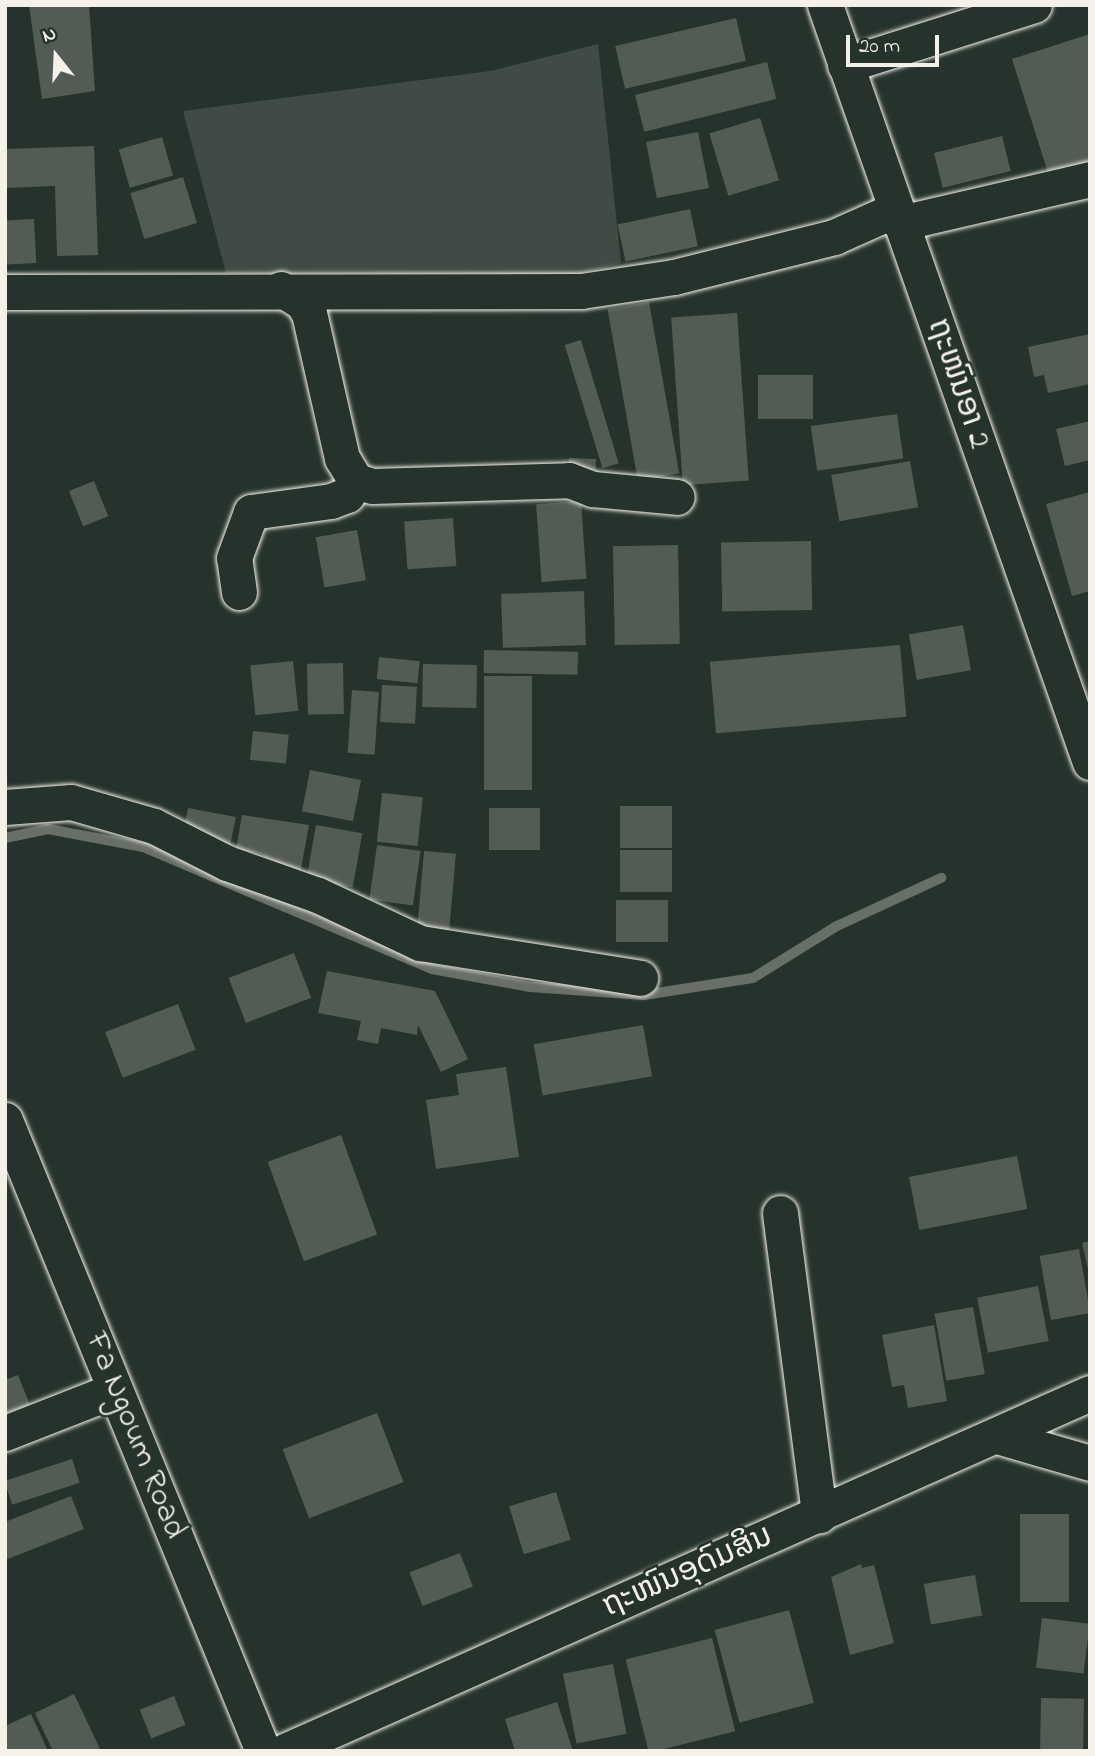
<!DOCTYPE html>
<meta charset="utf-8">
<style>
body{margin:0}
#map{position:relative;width:1095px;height:1756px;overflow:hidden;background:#26332d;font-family:"Indie Flower","Noto Sans Lao",sans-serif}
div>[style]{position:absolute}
.green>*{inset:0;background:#414b45}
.stream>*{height:10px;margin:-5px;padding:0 5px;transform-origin:5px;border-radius:5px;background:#676f68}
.building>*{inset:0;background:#525c55;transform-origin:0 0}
.roads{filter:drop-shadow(0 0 2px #f4f1e8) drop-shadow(0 0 2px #f4f1e8)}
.minor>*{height:35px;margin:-17.5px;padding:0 17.5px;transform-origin:17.5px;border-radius:17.5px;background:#26332d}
span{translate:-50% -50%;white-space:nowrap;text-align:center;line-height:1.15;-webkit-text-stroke:5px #26332d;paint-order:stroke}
.street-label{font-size:32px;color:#f4f1e8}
.frame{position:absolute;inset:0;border:7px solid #f4f1e8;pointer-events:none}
.north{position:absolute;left:21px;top:21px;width:70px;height:70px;-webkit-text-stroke:5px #26332d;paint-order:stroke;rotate:342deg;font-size:19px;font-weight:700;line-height:28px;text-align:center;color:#f4f1e8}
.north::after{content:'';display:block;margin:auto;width:24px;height:32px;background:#f4f1e8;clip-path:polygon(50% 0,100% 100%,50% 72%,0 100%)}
.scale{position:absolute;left:846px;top:35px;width:93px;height:32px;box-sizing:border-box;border:4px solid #f4f1e8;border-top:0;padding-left:9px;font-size:21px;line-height:24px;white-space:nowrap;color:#f4f1e8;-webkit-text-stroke:5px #26332d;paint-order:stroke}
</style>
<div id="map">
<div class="green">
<div style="clip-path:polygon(598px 44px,621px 263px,577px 274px,226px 273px,183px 111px,490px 71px)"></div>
</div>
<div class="stream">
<div style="left:5px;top:838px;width:44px;rotate:-11.8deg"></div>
<div style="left:48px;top:829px;width:97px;rotate:10.7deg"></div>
<div style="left:143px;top:847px;width:314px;rotate:22.9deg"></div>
<div style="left:432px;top:969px;width:100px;rotate:10.4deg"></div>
<div style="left:530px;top:987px;width:114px;rotate:4deg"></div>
<div style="left:644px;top:995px;width:110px;rotate:-8.9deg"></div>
<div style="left:753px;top:978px;width:99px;rotate:-31.8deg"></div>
<div style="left:837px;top:926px;width:115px;rotate:-24.8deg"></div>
</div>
<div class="building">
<div style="clip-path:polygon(29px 5px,89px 5px,95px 91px,42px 99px)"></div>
<div style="left:736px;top:18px;width:44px;height:124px;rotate:77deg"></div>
<div style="clip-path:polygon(1090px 34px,1090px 167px,1050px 179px,1012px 59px)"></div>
<div style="left:767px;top:62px;width:38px;height:136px;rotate:76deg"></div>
<div style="left:760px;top:118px;width:65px;height:53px;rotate:73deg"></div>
<div style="left:698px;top:132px;width:57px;height:53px;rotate:79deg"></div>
<div style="left:1002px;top:136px;width:36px;height:70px;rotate:76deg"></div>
<div style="left:162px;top:137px;width:40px;height:45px;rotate:74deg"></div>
<div style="clip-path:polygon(94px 146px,98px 255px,57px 256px,55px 186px,5px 188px,5px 149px)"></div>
<div style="left:183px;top:177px;width:48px;height:55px;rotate:73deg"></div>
<div style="left:690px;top:209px;width:38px;height:74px;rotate:78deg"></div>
<div style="left:34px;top:219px;width:44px;height:29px;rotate:87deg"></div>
<div style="left:649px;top:302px;width:174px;height:42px;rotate:80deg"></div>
<div style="left:737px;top:313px;width:168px;height:66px;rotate:86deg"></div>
<div style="clip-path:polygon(1090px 334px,1090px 384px,1048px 393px,1044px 375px,1034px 377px,1028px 347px)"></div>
<div style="left:581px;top:340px;width:129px;height:17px;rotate:73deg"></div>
<div style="left:758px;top:375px;width:55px;height:44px"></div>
<div style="left:897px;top:414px;width:45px;height:87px;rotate:82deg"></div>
<div style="clip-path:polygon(1090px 421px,1090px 460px,1065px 466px,1056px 429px)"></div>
<div style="left:569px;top:458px;width:27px;height:11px;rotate:2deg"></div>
<div style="left:910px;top:461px;width:47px;height:80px;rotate:80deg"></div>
<div style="left:94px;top:481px;width:38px;height:27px;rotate:68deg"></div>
<div style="clip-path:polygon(1090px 492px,1090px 591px,1072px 596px,1046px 504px)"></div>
<div style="left:581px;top:501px;width:78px;height:45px;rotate:86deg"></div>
<div style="left:453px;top:518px;width:48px;height:49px;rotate:86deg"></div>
<div style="left:357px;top:530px;width:51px;height:42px;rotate:80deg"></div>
<div style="left:811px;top:541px;width:69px;height:90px;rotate:89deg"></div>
<div style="left:678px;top:545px;width:99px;height:65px;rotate:89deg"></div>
<div style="left:584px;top:591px;width:54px;height:83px;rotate:88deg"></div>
<div style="left:963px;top:625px;width:46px;height:55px;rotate:80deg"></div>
<div style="left:900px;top:645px;width:72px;height:191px;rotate:85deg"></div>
<div style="left:484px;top:650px;width:94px;height:23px;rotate:1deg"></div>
<div style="left:379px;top:657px;width:41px;height:22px;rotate:6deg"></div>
<div style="left:293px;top:661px;width:50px;height:43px;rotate:84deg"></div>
<div style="left:343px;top:663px;width:51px;height:36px;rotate:89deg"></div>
<div style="left:423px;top:664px;width:54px;height:43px;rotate:1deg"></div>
<div style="left:484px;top:676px;width:48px;height:114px"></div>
<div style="left:382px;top:685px;width:35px;height:37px;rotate:3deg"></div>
<div style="left:352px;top:690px;width:27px;height:63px;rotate:4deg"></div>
<div style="left:253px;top:731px;width:36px;height:29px;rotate:6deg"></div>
<div style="left:310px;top:770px;width:52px;height:42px;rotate:11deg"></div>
<div style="left:382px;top:793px;width:41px;height:49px;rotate:6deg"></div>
<div style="left:620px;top:806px;width:52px;height:42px"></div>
<div style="clip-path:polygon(188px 808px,236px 817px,230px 845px,183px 832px)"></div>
<div style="left:489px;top:808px;width:51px;height:42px"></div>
<div style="clip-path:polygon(242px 815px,309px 825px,300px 874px,258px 853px,236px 849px)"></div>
<div style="left:316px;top:825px;width:47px;height:55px;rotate:10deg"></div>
<div style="left:377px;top:845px;width:44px;height:55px;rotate:8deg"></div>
<div style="left:672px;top:850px;width:42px;height:52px;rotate:90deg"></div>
<div style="left:424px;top:851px;width:32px;height:82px;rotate:5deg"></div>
<div style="left:616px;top:900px;width:52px;height:42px"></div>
<div style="left:294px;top:953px;width:48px;height:70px;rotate:69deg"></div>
<div style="clip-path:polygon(327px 971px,435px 991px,468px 1059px,441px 1072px,418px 1025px,417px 1035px,381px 1028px,378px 1044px,357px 1040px,361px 1021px,318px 1013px)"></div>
<div style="left:178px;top:1004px;width:49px;height:78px;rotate:69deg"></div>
<div style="left:643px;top:1025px;width:52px;height:111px;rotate:80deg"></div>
<div style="clip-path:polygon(506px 1067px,519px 1157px,436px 1169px,426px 1100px,459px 1095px,456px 1074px)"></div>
<div style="left:341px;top:1135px;width:106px;height:78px;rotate:70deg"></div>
<div style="left:1017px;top:1156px;width:54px;height:110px;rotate:79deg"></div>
<div style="clip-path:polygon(1090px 1241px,1090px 1273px,1089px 1273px,1082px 1243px)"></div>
<div style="left:1079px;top:1249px;width:65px;height:40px;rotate:80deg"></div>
<div style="left:1038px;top:1286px;width:56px;height:62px;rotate:79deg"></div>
<div style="left:973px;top:1307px;width:68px;height:39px;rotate:80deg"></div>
<div style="clip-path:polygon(934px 1325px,947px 1401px,908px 1408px,904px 1385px,892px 1387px,882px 1335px)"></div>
<div style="clip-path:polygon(18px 1375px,30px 1405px,5px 1414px,5px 1380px)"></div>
<div style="left:377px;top:1413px;width:74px;height:101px;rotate:69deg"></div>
<div style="left:72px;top:1459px;width:25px;height:71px;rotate:72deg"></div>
<div style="left:556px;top:1492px;width:50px;height:49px;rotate:73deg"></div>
<div style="clip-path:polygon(71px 1496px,84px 1529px,5px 1560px,5px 1522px)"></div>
<div style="left:1020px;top:1514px;width:49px;height:88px"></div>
<div style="left:460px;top:1553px;width:36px;height:54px;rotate:69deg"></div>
<div style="clip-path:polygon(861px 1564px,862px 1568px,874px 1565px,894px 1643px,850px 1655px,831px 1577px)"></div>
<div style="left:975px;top:1575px;width:41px;height:52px;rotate:80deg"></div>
<div style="left:789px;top:1610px;width:96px;height:77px;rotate:75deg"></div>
<div style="left:1042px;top:1618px;width:48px;height:50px;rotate:7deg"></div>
<div style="left:712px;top:1638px;width:96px;height:89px;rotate:76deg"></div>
<div style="left:613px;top:1664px;width:71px;height:51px;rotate:79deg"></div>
<div style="clip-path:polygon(74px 1694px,101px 1751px,53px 1751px,35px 1713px)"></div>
<div style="left:174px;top:1696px;width:31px;height:37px;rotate:68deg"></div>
<div style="left:1041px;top:1698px;width:43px;height:51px;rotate:1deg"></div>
<div style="clip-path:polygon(557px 1702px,573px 1751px,515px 1751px,505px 1719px)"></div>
<div style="clip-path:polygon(31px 1714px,48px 1751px,5px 1751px,5px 1726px)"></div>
</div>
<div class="roads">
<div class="minor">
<div style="left:825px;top:5px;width:802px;rotate:70.71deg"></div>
<div style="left:845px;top:65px;width:198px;rotate:-17.6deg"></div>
<div style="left:900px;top:223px;width:195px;rotate:-13deg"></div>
<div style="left:281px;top:289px;width:25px;rotate:32deg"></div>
<div style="left:302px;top:302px;width:13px;rotate:58deg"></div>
<div style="left:309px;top:313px;width:149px;rotate:77.2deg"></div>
<div style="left:342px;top:458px;width:27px;rotate:59deg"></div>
<div style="left:356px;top:481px;width:17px;rotate:17deg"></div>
<div style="left:372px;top:486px;width:197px;rotate:-1.7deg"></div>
<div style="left:569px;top:480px;width:26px;rotate:21deg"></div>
<div style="left:593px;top:489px;width:84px;rotate:5.4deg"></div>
<div style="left:5px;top:292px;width:576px;rotate:-0.1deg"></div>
<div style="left:581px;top:291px;width:94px;rotate:-8.6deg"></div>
<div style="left:674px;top:277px;width:165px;rotate:-14deg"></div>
<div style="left:834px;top:237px;width:67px;rotate:-23.9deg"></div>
<div style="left:239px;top:592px;width:34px;rotate:-98deg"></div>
<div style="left:234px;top:558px;width:49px;rotate:-69.7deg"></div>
<div style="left:251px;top:512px;width:81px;rotate:-7.8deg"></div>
<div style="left:331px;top:501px;width:17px;rotate:-21deg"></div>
<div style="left:347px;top:495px;width:17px;rotate:-57deg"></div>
<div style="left:5px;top:807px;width:66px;rotate:-4.3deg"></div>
<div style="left:71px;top:802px;width:86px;rotate:16.1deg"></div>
<div style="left:154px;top:826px;width:82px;rotate:26.9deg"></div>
<div style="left:227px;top:863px;width:96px;rotate:19.4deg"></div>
<div style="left:318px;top:895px;width:113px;rotate:25.2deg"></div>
<div style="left:420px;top:943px;width:223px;rotate:9deg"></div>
<div style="left:5px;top:1120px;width:682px;rotate:67.76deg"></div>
<div style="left:780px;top:1213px;width:305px;rotate:82.6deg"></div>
<div style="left:5px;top:1433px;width:118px;rotate:-21.4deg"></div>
<div style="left:997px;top:1436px;width:97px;rotate:16.2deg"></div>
<div style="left:285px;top:1751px;width:881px;rotate:-23.98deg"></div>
</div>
</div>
<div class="street-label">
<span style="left:957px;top:384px;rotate:71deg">ຖະໜົນອາ 2</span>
<span style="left:134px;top:1436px;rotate:68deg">Fa Ngoum Road</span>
<span style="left:688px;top:1573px;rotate:-24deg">ຖະໜົນອຸດົມສິນ</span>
</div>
<div class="frame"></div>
<div class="north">N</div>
<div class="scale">20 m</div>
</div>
